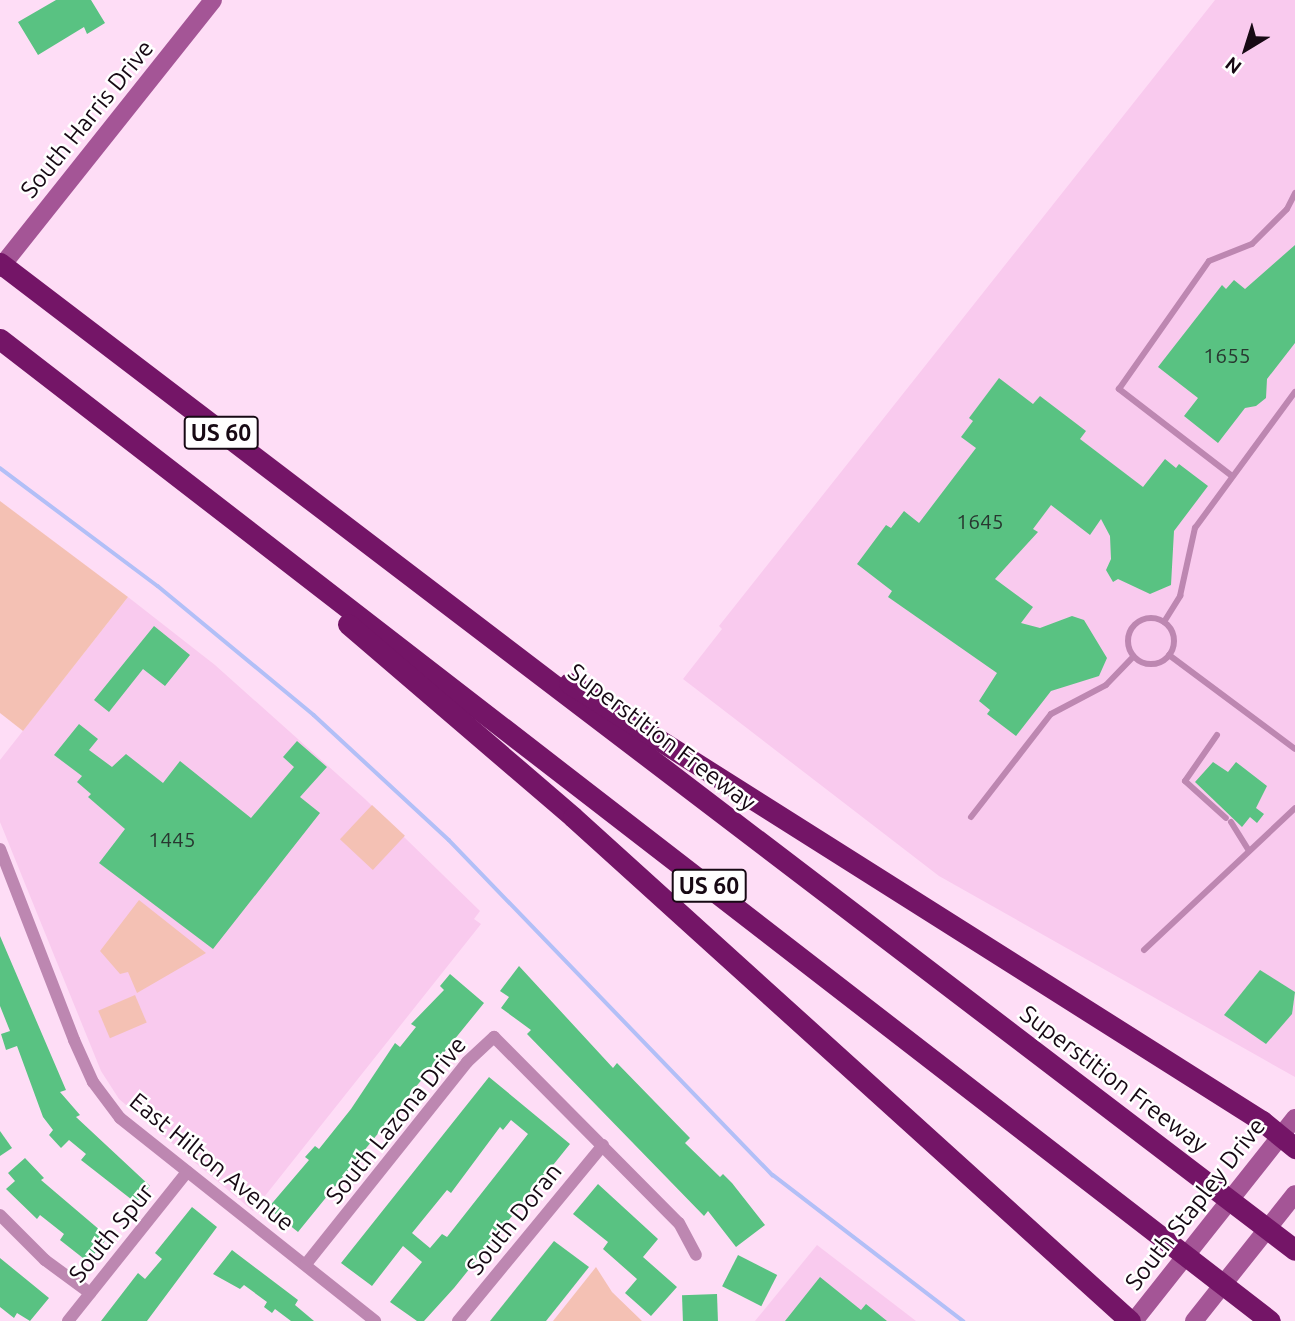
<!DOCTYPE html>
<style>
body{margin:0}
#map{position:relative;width:1295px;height:1321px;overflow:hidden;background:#feddf6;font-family:Ubuntu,sans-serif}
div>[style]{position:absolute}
.built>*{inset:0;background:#f9caee}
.green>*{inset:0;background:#f4c1b4;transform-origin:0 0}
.stream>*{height:3.5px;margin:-1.75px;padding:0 1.75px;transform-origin:1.75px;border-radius:1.75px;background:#b2bff7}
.building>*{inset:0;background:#59c282;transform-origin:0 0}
.lane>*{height:6px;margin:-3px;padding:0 3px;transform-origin:3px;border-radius:3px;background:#bd87b1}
.lane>.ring{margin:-3px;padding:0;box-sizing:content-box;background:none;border:6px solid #bd87b1;border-radius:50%}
.street>*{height:12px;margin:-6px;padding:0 6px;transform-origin:6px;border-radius:6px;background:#bd87b1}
.secondary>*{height:18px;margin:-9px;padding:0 9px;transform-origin:9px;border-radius:9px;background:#a45596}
.highway>*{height:21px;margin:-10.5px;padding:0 10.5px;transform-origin:10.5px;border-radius:10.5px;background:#741567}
span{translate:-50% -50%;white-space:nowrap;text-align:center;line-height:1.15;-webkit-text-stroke:5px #fff;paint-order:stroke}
.number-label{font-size:21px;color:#283730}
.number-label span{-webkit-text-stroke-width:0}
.shield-label span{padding:2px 5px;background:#fff;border:2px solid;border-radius:5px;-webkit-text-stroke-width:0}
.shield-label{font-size:23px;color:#170914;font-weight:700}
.street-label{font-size:24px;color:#170914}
.north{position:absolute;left:1211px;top:14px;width:70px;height:70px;-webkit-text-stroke:5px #fff;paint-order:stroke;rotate:218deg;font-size:19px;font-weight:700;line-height:28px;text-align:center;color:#170914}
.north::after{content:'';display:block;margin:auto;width:24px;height:32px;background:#170914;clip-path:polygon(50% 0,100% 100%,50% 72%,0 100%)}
</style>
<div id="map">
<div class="built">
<div style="clip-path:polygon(1215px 0,1295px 0,1295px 1077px,939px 876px,683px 679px,722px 629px,719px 626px)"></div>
<div style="clip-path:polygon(128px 597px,215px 665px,365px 799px,480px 911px,474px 919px,481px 924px,253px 1211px,119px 1099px,101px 1071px,0 822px,0 760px)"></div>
<div style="clip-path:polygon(817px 1245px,916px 1321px,755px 1321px)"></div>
</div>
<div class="green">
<div style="clip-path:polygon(0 501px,128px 597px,23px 731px,0 713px)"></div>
<div style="left:372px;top:805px;width:45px;height:47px;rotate:43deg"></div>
<div style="clip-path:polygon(139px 900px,206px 953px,137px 993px,128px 972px,120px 974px,100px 951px)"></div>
<div style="left:135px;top:995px;width:30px;height:40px;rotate:67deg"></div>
<div style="clip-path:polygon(596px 1267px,612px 1292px,642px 1321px,553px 1321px)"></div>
</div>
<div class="stream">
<div style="left:0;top:468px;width:197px;rotate:36.8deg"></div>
<div style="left:158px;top:586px;width:202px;rotate:39.6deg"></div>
<div style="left:314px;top:715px;width:184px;rotate:42.8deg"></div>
<div style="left:449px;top:840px;width:466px;rotate:46deg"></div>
<div style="left:773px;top:1175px;width:240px;rotate:37.5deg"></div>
</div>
<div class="building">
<div style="clip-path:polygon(56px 0,91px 0,105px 23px,87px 34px,84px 27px,38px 55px,18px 22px)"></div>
<div style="clip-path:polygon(1295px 245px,1295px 343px,1267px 379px,1266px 398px,1256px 406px,1245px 408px,1218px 443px,1184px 416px,1198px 398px,1158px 367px,1222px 285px,1226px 289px,1234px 280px,1245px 289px)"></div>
<div style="clip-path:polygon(999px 378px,1033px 404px,1040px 396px,1086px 431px,1080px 439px,1143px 487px,1165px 459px,1176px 468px,1179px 464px,1208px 486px,1174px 531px,1171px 585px,1150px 594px,1118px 579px,1113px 582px,1106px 570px,1111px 559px,1110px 536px,1101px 519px,1090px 535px,1051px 505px,1033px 529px,1038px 532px,995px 579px,1033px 607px,1021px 623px,1040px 628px,1072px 616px,1084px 620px,1107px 658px,1099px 676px,1051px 691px,1016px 736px,987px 714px,990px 710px,979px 701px,997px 673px,888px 597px,892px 591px,857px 564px,886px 525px,891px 528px,904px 511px,919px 523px,976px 448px,961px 437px,973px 421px,969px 418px)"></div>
<div style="clip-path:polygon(154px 626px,190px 655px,165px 686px,143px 669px,109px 712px,94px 700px)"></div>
<div style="clip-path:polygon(79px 724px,98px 739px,89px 750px,112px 767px,126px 754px,163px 783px,180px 761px,251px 818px,294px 767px,283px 757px,297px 741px,327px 767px,300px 797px,320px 813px,213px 949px,99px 863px,125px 829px,88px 797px,91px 794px,77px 782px,82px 776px,54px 755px)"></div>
<div style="clip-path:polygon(1213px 762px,1228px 772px,1236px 762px,1267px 786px,1256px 808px,1264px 814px,1257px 823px,1250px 817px,1242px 827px,1195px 782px)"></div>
<div style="clip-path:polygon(0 936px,66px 1090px,60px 1092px,80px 1115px,76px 1117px,150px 1186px,136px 1203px,81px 1160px,86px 1154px,69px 1140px,61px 1148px,49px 1135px,53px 1130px,43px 1117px,17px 1046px,6px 1050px,1px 1034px,10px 1031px,0 1006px)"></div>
<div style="clip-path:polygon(519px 966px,613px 1068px,617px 1063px,690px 1138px,685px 1143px,720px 1177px,723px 1174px,732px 1183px,765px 1225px,736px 1247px,708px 1211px,704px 1216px,527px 1034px,531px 1030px,501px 1008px,509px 997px,500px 991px)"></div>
<div style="clip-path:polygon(1260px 970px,1295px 992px,1292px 1014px,1266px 1044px,1224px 1015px)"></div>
<div style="clip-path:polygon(450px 974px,484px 1003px,298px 1232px,268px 1208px,309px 1160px,305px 1157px,315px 1146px,319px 1149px,351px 1109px,395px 1043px,400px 1047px,416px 1027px,411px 1024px,444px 990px,440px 986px)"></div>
<div style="clip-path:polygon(evenodd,489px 1077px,570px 1144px,454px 1288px,424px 1321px,417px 1321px,390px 1302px,422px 1262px,403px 1246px,372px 1286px,341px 1263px,489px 1077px,511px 1120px,528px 1134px,447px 1237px,442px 1234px,430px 1248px,412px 1233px,447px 1190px,451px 1193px,500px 1127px,503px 1130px,511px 1120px)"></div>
<div style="clip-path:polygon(0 1131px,12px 1148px,0 1156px)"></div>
<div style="clip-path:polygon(25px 1158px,44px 1178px,41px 1180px,108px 1237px,88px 1262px,60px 1240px,64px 1234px,40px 1215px,37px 1219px,6px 1189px,15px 1181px,8px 1173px)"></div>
<div style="clip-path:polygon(598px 1184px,658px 1239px,643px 1257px,677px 1287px,651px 1316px,625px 1293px,637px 1279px,603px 1249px,608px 1242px,573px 1214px)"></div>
<div style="clip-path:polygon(192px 1207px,217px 1227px,147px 1321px,101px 1321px,138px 1273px,145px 1279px,162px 1259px,155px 1253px)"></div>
<div style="clip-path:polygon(554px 1241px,589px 1267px,562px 1301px,546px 1321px,490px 1321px)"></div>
<div style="clip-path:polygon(232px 1250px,298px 1300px,295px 1305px,314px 1321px,291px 1321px,275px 1309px,272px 1313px,264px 1307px,267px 1302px,244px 1285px,240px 1289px,213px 1274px)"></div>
<div style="left:738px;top:1255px;width:44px;height:35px;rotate:27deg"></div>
<div style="clip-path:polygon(0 1258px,49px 1298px,30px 1321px,17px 1313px,14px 1318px,0 1307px)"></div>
<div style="clip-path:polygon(820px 1277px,861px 1310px,866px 1304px,887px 1321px,785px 1321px)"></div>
<div style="left:717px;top:1294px;width:27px;height:35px;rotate:88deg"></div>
</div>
<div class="lane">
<div style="left:1232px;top:476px;width:143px;rotate:-142.4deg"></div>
<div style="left:1119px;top:389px;width:156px;rotate:-54.9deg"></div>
<div style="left:1209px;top:261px;width:46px;rotate:-21.6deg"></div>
<div style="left:1252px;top:244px;width:49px;rotate:-45deg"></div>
<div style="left:1287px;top:209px;width:18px;rotate:-63deg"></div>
<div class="ring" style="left:1128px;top:618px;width:40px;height:40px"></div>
<div style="left:1164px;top:622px;width:31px;rotate:-58deg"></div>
<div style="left:1180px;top:596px;width:70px;rotate:-77.6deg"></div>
<div style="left:1195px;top:528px;width:169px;rotate:-53.7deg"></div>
<div style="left:1169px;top:655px;width:157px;rotate:36.7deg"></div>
<div style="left:1217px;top:735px;width:56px;rotate:124.8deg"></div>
<div style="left:1185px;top:781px;width:55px;rotate:42.1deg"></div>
<div style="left:971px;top:817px;width:130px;rotate:-52.2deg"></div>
<div style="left:1051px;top:714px;width:62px;rotate:-27.8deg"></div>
<div style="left:1106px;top:685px;width:39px;rotate:-46deg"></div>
<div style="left:1231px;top:822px;width:34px;rotate:58deg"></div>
<div style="left:1144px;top:950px;width:207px;rotate:-43.2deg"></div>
</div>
<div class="street">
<div style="left:0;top:849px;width:205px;rotate:68.8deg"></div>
<div style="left:74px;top:1040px;width:46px;rotate:65.7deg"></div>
<div style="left:93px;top:1082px;width:45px;rotate:53.1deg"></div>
<div style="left:120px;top:1118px;width:326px;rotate:38.5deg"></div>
<div style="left:0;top:1215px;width:64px;rotate:45deg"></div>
<div style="left:45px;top:1260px;width:56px;rotate:36.3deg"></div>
<div style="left:306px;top:1264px;width:258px;rotate:-51.4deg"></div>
<div style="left:467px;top:1062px;width:37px;rotate:-43deg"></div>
<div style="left:494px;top:1037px;width:262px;rotate:45.2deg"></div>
<div style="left:679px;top:1223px;width:36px;rotate:62deg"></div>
<div style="left:68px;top:1321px;width:191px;rotate:-51.4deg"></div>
<div style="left:458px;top:1321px;width:228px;rotate:-50.5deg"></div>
</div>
<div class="secondary">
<div style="left:0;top:268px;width:342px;rotate:-51.5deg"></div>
<div style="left:1134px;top:1321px;width:259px;rotate:-51.6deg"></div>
<div style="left:1194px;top:1321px;width:162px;rotate:-51.5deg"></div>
</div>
<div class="highway">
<div style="left:0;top:263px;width:1628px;rotate:37.31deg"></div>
<div style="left:0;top:339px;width:1605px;rotate:37.71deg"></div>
<div style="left:348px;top:624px;width:296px;rotate:40.6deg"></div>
<div style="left:573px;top:817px;width:751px;rotate:42.14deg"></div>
<div style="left:569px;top:683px;width:820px;rotate:32.29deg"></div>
<div style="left:1262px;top:1121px;width:43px;rotate:39.3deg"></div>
</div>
<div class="number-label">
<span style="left:1227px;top:355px">1655</span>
<span style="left:980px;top:521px">1645</span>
<span style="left:172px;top:839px">1445</span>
</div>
<div class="shield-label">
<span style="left:221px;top:433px">US 60</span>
<span style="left:709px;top:886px">US 60</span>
</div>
<div class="street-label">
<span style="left:87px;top:119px;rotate:-51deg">South Harris Drive</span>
<span style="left:662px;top:737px;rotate:37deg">Superstition Freeway</span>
<span style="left:1114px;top:1079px;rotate:37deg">Superstition Freeway</span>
<span style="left:396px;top:1120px;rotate:-51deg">South Lazona Drive</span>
<span style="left:212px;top:1162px;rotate:39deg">East Hilton Avenue</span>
<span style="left:1195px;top:1204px;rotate:-52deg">South Stapley Drive</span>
<span style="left:514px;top:1219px;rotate:-51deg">South Doran</span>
<span style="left:111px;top:1233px;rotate:-51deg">South Spur</span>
</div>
<div class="north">N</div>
</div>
